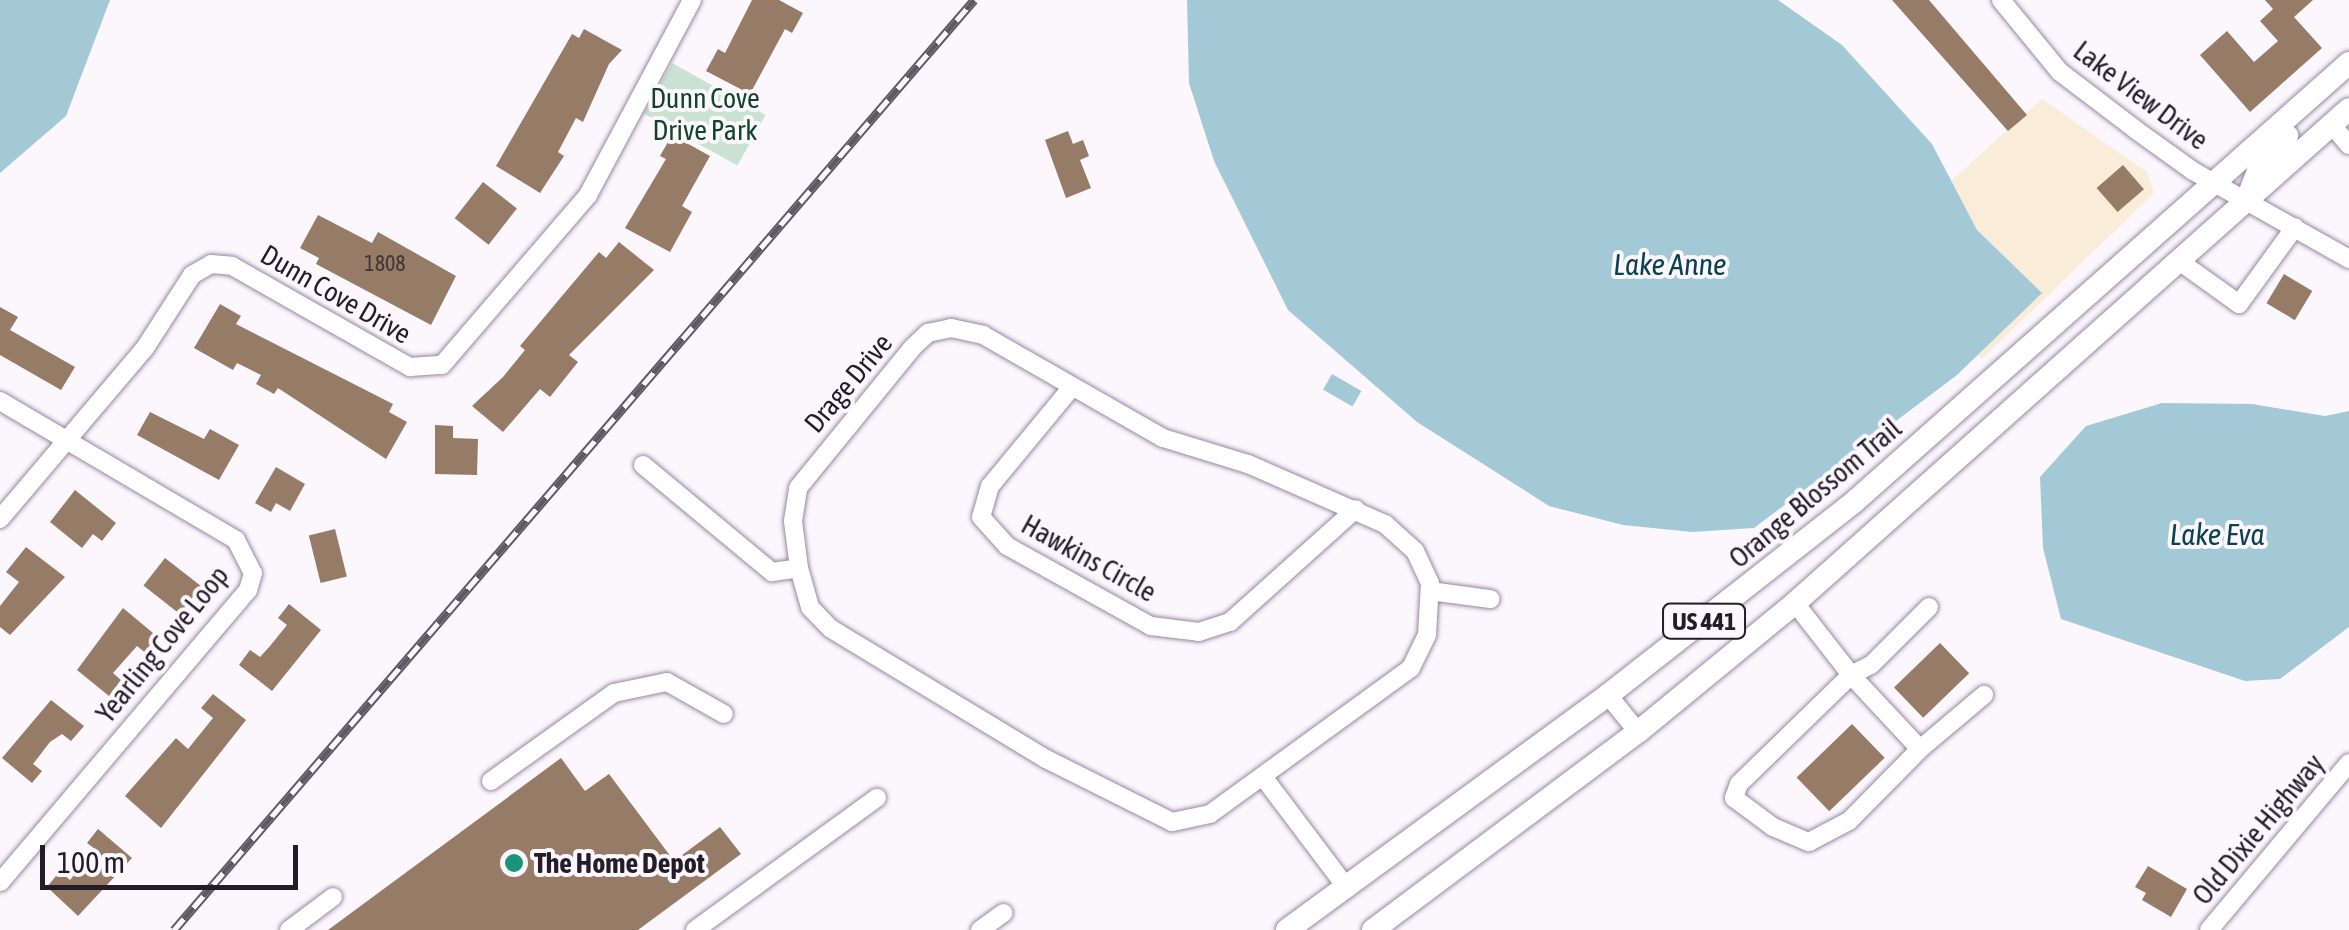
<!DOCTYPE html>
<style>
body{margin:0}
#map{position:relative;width:2349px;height:930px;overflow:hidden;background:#fbf7fd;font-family:"Asap Condensed",sans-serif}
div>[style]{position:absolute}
.commercial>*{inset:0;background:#f9edd9}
.green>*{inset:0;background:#cae2d1;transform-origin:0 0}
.water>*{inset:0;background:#a3c9d6;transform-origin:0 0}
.building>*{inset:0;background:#967c67;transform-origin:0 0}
.roads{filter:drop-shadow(0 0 2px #9986a1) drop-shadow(0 0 2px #9986a1)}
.minor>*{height:18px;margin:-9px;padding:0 9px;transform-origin:9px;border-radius:9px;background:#fff}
.major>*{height:22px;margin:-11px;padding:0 11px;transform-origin:11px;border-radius:11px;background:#fff}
.rail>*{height:9px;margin-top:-4.5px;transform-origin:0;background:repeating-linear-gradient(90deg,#fbf7fd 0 15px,#605963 0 30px);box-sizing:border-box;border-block:2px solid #605963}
.dots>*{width:28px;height:28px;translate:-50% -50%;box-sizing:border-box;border:5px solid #fbf7fd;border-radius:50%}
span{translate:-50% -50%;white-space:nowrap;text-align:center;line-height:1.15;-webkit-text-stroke:8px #fbf7fd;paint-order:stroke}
.number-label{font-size:22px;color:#403437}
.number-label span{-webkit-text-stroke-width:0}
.shield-label span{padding:2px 8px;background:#fbf7fd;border:2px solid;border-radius:8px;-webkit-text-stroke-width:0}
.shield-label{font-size:25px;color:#241c27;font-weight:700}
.street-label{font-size:28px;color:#241c27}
.park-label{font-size:28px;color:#124528}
.poi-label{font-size:28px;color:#241c27;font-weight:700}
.left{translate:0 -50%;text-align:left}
.water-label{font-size:30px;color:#0b4150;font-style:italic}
.scale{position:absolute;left:40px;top:845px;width:258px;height:45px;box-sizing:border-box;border:5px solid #241c27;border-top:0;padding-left:12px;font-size:30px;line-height:35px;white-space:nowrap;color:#241c27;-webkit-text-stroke:8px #fbf7fd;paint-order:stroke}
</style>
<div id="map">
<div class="commercial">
<div style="clip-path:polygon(2042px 99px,2147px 172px,2154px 193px,1982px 359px,1842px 279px)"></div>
</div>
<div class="green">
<div style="left:672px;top:63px;width:107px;height:58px;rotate:29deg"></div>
</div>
<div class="water">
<div style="clip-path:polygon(0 0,110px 0,66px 116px,0 173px)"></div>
<div style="clip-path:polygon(1187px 0,1778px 0,1842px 45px,1932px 144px,1977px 230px,2042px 293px,1957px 375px,1754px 528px,1692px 532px,1623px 525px,1549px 506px,1417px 422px,1288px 310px,1214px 161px,1189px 83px)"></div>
<div style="left:1332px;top:374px;width:34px;height:18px;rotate:30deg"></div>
<div style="clip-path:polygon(2162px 403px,2252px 404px,2325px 416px,2349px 411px,2349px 627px,2280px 679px,2245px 681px,2061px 619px,2043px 548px,2040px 477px,2086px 426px)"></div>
</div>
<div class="building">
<div style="clip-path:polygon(752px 0,779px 0,803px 13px,792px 33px,785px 29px,750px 94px,706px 71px,718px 49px,725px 53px)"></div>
<div style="clip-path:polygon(1892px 0,1929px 0,2027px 115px,2008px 131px)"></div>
<div style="clip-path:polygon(2265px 0,2313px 0,2294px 17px,2322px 48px,2250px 112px,2200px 55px,2227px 31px,2254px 62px,2278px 41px,2260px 21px,2273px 9px)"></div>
<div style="clip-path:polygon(584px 29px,622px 50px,609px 64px,583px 122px,576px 118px,558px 152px,564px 156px,540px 193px,496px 166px,572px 34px,579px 38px)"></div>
<div style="clip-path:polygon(1068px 131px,1073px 144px,1083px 140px,1089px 156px,1080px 160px,1091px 188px,1066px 198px,1045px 140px)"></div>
<div style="clip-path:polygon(672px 135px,710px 156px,682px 206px,692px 212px,670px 252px,625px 228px,666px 159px,660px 156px)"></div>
<div style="left:2123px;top:165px;width:32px;height:35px;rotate:49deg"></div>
<div style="left:483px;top:182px;width:43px;height:46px;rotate:38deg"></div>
<div style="clip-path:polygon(318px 215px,372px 243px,378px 232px,456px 276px,431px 325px,316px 264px,319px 258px,300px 248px)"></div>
<div style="clip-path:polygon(619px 242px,654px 270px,569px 355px,578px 362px,550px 397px,540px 389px,503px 432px,472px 406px,503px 377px,525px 350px,520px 346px,599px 252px,606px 258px)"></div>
<div style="left:2284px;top:274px;width:33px;height:34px;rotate:31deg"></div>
<div style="clip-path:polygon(220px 304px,241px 316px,236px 324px,393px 404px,389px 412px,407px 422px,386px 459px,278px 388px,274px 394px,256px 384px,261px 375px,237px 363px,233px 370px,194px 348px)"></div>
<div style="clip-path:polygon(0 307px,18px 317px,10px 330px,75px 367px,61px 390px,0 355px)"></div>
<div style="clip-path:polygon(150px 412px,204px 439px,210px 429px,239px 445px,219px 480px,137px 435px)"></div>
<div style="clip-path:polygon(435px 425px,453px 426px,453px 438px,478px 439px,477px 475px,435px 474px)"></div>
<div style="clip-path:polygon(276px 467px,305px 484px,290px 511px,276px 503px,271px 512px,255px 503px)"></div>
<div style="clip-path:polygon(75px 490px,116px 523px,102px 541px,93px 534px,82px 548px,50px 522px)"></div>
<div style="left:335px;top:529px;width:49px;height:27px;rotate:76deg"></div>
<div style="clip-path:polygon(26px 547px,65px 577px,10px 635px,0 627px,0 606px,19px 582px,6px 572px)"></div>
<div style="left:165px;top:558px;width:46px;height:35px;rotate:38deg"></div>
<div style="clip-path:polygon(289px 604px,321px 630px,272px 691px,239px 665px,250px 650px,260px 657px,270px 646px,287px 625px,278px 618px)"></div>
<div style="clip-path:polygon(123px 608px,159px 638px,147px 654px,137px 646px,113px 673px,121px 680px,109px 696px,77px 670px)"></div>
<div style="left:1940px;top:643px;width:42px;height:64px;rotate:46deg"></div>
<div style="clip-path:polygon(213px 694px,246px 720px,161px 828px,125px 796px,176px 738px,188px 749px,213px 718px,201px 708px)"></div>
<div style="clip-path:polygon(51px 700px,84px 726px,71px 741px,62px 734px,50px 742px,33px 764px,42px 771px,32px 783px,2px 758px)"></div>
<div style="left:1852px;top:724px;width:47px;height:77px;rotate:46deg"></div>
<div style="clip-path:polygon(561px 758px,585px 791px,609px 774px,674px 861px,720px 827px,741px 854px,638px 930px,328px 930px)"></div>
<div style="clip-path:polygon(98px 829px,132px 858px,78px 916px,47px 887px,60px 871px,70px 880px,95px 849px,87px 843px)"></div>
<div style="clip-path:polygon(2148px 866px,2187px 889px,2171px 917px,2142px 900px,2146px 893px,2135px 887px)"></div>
</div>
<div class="roads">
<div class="minor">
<div style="left:2001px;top:0;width:93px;rotate:50.7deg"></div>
<div style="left:2060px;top:72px;width:96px;rotate:37.3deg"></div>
<div style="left:2136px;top:130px;width:70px;rotate:35.7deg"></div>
<div style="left:2193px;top:171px;width:179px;rotate:29.4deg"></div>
<div style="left:2332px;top:125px;width:26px;rotate:50deg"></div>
<div style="left:2179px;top:261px;width:74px;rotate:35.6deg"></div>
<div style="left:2239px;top:304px;width:95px;rotate:-54deg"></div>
<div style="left:951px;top:328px;width:33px;rotate:12deg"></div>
<div style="left:983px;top:335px;width:207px;rotate:29.8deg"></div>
<div style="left:1163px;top:438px;width:89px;rotate:17deg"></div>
<div style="left:1248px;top:464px;width:150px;rotate:23.7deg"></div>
<div style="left:1385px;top:524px;width:40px;rotate:42deg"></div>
<div style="left:1415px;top:551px;width:35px;rotate:65deg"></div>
<div style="left:1430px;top:583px;width:52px;rotate:93.3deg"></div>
<div style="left:1427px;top:635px;width:37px;rotate:116deg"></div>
<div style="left:1411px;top:668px;width:248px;rotate:144deg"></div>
<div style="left:1210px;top:814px;width:39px;rotate:168deg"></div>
<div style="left:1172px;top:822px;width:141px;rotate:-153.4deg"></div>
<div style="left:1046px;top:759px;width:251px;rotate:-148.8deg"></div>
<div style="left:831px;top:629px;width:30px;rotate:-134deg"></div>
<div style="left:810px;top:607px;width:41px;rotate:-105.8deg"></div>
<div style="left:799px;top:568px;width:47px;rotate:-97.3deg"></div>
<div style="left:793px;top:521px;width:33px;rotate:-81deg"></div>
<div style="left:798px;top:488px;width:182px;rotate:-50.8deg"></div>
<div style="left:913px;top:347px;width:21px;rotate:-43deg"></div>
<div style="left:928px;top:333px;width:24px;rotate:-12deg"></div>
<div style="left:1072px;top:387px;width:129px;rotate:129.6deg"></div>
<div style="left:990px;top:486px;width:32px;rotate:106deg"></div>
<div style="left:981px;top:517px;width:39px;rotate:48deg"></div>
<div style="left:1007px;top:546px;width:165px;rotate:29.1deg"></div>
<div style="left:1151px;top:626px;width:48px;rotate:7.1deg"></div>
<div style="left:1199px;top:632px;width:33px;rotate:-18deg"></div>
<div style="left:1230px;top:622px;width:169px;rotate:-41.9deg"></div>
<div style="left:0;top:401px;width:274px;rotate:30.5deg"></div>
<div style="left:236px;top:540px;width:37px;rotate:63deg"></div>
<div style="left:253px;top:573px;width:18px;rotate:106deg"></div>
<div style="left:248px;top:590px;width:383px;rotate:130.3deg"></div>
<div style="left:643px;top:465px;width:168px;rotate:39.7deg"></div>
<div style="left:772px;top:572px;width:27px;rotate:-8deg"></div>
<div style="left:0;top:519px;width:224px;rotate:-49.7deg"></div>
<div style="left:145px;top:348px;width:87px;rotate:-57.2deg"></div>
<div style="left:192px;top:275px;width:22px;rotate:-30deg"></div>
<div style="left:211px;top:264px;width:21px;rotate:5deg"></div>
<div style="left:232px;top:266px;width:205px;rotate:29.6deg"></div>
<div style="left:410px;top:367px;width:32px;rotate:-4deg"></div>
<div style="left:442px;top:365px;width:224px;rotate:-49.3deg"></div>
<div style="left:588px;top:195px;width:221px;rotate:-61.9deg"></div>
<div style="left:1430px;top:591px;width:61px;rotate:7.6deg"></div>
<div style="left:1795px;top:603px;width:91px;rotate:52.1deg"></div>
<div style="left:1851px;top:675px;width:156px;rotate:135.8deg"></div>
<div style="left:1739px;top:784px;width:15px;rotate:110deg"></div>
<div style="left:1734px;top:798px;width:49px;rotate:36.6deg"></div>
<div style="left:1773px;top:827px;width:39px;rotate:23deg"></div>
<div style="left:1809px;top:842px;width:45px;rotate:-27.7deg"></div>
<div style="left:1849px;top:821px;width:101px;rotate:-45.4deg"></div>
<div style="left:1920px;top:749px;width:101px;rotate:-133deg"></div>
<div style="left:1851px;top:675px;width:22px;rotate:-27deg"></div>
<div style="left:1871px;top:665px;width:82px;rotate:-45deg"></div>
<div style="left:1608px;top:695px;width:48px;rotate:51deg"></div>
<div style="left:1920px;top:749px;width:84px;rotate:-40.2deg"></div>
<div style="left:1264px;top:778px;width:136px;rotate:53deg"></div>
<div style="left:491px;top:781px;width:151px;rotate:-35.6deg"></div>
<div style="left:614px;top:693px;width:54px;rotate:-11.7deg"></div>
<div style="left:667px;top:682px;width:65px;rotate:29.3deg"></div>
<div style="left:289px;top:930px;width:55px;rotate:-36.9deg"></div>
<div style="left:695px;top:930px;width:225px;rotate:-36deg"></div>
<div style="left:980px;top:930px;width:29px;rotate:-36deg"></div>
<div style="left:2209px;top:930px;width:218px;rotate:-50deg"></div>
</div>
<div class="major">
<div style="left:2248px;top:197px;width:34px;rotate:-69deg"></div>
<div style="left:2260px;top:165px;width:40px;rotate:-47deg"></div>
<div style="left:1287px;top:930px;width:398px;rotate:-36.2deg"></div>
<div style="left:1608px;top:695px;width:313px;rotate:-38.1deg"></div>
<div style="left:1854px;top:502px;width:662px;rotate:-41.57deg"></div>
<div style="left:1373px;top:930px;width:331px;rotate:-36.8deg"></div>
<div style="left:1638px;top:732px;width:203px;rotate:-39.4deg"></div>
<div style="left:1795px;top:603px;width:742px;rotate:-41.72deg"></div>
</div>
</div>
<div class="rail">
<div style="left:174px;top:930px;width:1227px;rotate:-49.3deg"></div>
</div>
<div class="dots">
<div style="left:514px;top:863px;background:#19947a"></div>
</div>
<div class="number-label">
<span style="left:385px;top:264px">1808</span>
</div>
<div class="shield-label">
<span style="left:1704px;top:621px">US 441</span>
</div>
<div class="street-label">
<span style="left:2141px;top:95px;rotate:37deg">Lake View Drive</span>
<span style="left:336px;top:294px;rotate:30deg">Dunn Cove Drive</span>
<span style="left:848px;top:383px;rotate:-50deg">Drage Drive</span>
<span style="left:1815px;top:493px;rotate:-40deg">Orange Blossom Trail</span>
<span style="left:1089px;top:558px;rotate:29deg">Hawkins Circle</span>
<span style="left:162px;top:644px;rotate:-51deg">Yearling Cove Loop</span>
<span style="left:2258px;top:829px;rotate:-50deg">Old Dixie Highway</span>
</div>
<div class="park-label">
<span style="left:705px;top:114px">Dunn Cove<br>Drive Park</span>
</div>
<div class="poi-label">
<span class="left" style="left:534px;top:863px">The Home Depot</span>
</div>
<div class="water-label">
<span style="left:1670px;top:264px">Lake Anne</span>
<span style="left:2217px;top:534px">Lake Eva</span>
</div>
<div class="scale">100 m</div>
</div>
